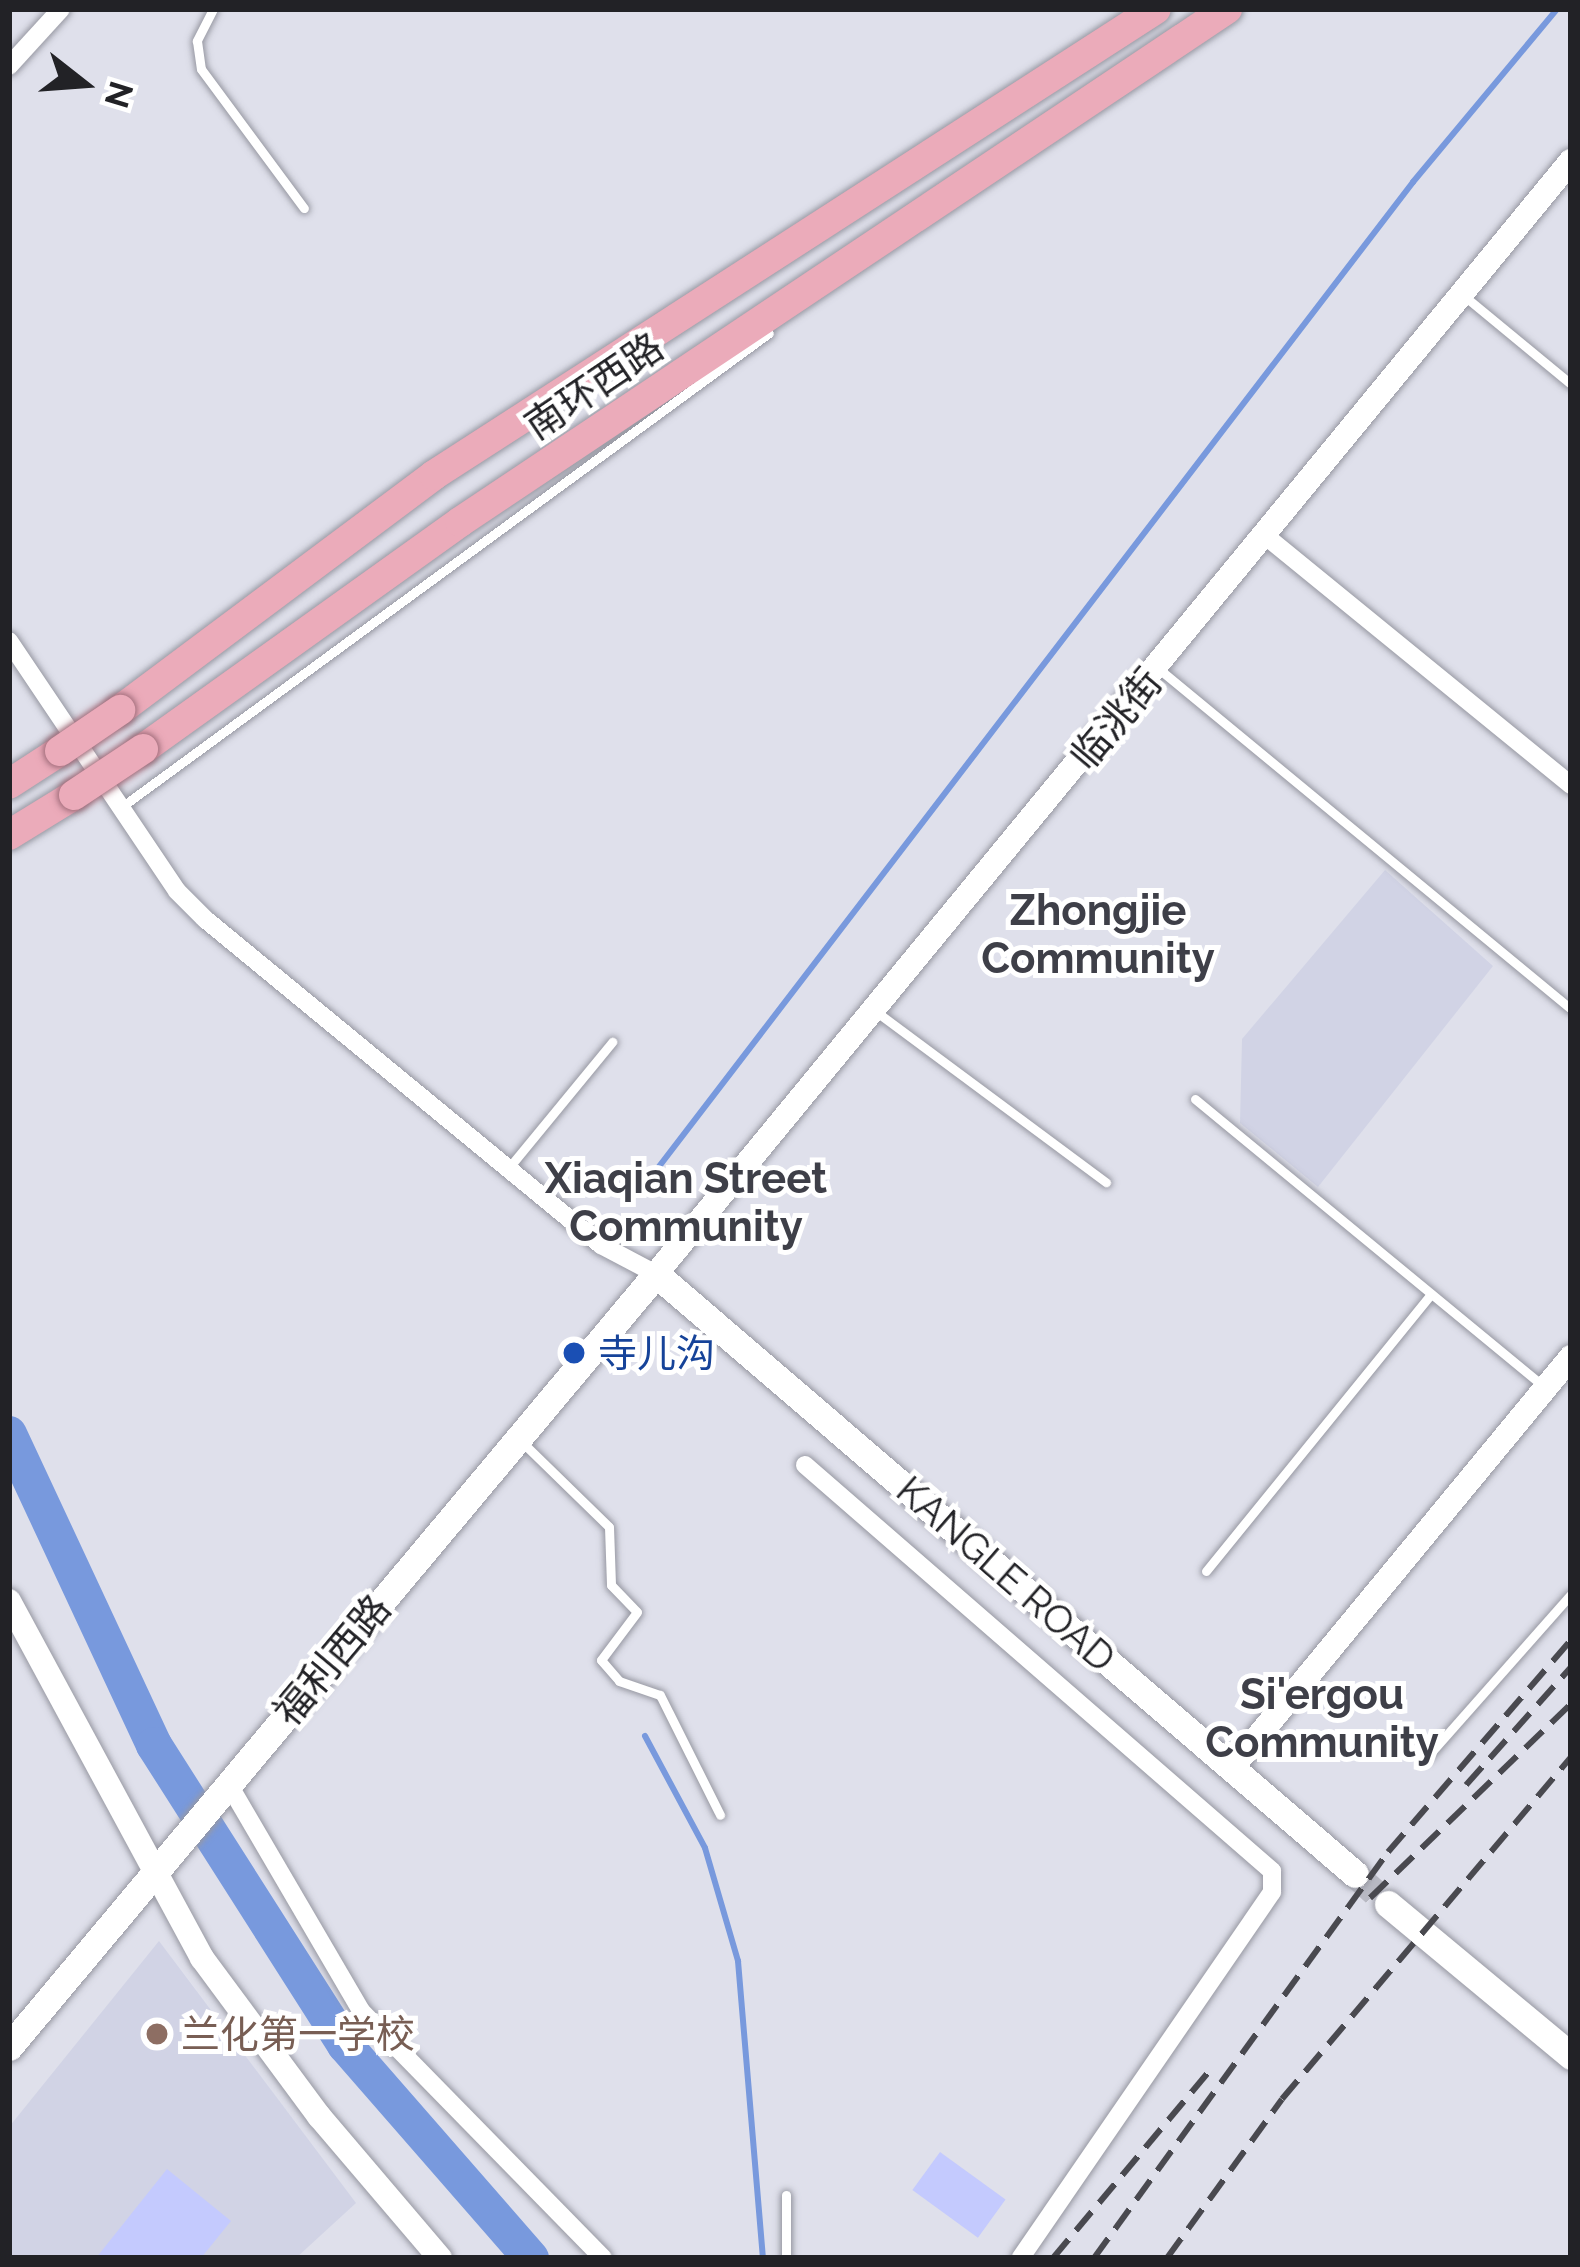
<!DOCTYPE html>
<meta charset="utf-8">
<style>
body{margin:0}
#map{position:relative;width:1580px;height:2267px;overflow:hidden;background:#dfe0eb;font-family:Raleway,"Noto Sans SC",sans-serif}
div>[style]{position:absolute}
.built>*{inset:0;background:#d1d3e5}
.green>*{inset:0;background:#c4cafe;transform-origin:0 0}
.stream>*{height:6px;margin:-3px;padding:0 3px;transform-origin:3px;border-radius:3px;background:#7899dd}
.river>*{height:36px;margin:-18px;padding:0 18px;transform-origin:18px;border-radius:18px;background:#7899dd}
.secondary-tunnel>*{height:27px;margin-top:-13.5px;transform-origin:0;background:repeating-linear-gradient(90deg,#b9bac4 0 27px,transparent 0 41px)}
.roads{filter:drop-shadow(0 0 3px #9798a2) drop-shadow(0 0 3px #9798a2)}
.service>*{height:9px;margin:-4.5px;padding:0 4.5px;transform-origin:4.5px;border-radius:4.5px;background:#fff}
.minor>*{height:18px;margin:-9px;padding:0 9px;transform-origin:9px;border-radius:9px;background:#fff}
.tertiary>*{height:24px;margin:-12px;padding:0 12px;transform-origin:12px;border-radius:12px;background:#fff}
.secondary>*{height:27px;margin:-13.5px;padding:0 13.5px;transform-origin:13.5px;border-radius:13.5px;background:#fff}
.trunk>*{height:30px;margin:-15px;padding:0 15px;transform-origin:15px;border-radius:15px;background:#ebabba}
.rail>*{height:6px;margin-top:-3px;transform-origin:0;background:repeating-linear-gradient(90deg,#49494f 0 24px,transparent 0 36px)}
.bridges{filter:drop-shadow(0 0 3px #a16d7b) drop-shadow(0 0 3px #a16d7b)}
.trunk-bridge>*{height:30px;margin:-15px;padding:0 15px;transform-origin:15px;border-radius:15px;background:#ebabba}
.dots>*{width:33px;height:33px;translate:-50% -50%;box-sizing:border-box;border:6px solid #fff;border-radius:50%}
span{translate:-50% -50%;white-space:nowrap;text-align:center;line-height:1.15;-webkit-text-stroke:10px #fff;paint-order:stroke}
.street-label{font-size:39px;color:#222226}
.transit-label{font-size:39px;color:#164399}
.left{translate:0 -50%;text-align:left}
.education-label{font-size:39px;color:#785e54}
.neighbourhood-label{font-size:42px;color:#3e3f48;font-weight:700}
.frame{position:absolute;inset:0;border:12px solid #222226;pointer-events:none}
.north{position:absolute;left:24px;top:24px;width:120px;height:120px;-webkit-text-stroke:9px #fff;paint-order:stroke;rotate:107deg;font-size:33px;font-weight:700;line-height:48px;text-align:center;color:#222226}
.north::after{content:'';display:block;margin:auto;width:42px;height:54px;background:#222226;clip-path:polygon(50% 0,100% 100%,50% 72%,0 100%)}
</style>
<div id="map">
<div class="built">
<div style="clip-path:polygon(1385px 870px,1493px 966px,1318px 1187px,1240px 1123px,1242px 1039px)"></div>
<div style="clip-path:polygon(159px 1941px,356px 2203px,296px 2258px,9px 2258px,9px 2127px)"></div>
</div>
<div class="green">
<div style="left:940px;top:2152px;width:81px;height:47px;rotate:36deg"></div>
<div style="clip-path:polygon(167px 2169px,231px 2221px,201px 2258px,96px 2258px)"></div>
</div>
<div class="stream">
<div style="left:651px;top:1177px;width:1253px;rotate:-52.55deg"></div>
<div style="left:1413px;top:182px;width:225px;rotate:-50.2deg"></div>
<div style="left:645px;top:1736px;width:127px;rotate:61.8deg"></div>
<div style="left:705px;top:1848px;width:118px;rotate:73.7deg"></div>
<div style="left:738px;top:1961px;width:298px;rotate:85.2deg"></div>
</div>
<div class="river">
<div style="left:9px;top:1434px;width:343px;rotate:65deg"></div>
<div style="left:154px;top:1745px;width:356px;rotate:57.5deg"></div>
<div style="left:345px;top:2045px;width:283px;rotate:48.9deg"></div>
</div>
<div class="secondary-tunnel">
<div style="left:1355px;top:1874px;width:45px;rotate:42.3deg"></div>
</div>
<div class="roads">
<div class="service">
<div style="left:213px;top:9px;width:36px;rotate:117deg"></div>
<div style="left:197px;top:41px;width:28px;rotate:82deg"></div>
<div style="left:201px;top:69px;width:173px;rotate:53.5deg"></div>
<div style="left:1463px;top:295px;width:140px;rotate:39.5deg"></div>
<div style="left:1159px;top:669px;width:534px;rotate:39.53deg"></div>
<div style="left:120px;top:808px;width:804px;rotate:-36.2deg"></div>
<div style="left:874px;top:1010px;width:289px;rotate:36.6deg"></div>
<div style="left:1195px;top:1099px;width:454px;rotate:39.5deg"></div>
<div style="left:507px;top:1170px;width:166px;rotate:-50.6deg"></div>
<div style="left:523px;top:1443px;width:120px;rotate:44.3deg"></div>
<div style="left:609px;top:1527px;width:58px;rotate:88deg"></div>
<div style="left:611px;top:1585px;width:37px;rotate:46deg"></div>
<div style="left:637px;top:1612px;width:60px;rotate:126.9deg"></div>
<div style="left:601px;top:1660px;width:28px;rotate:49deg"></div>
<div style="left:619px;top:1681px;width:43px;rotate:18.9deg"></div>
<div style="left:660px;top:1695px;width:134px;rotate:63.4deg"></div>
<div style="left:1206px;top:1571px;width:357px;rotate:-50.9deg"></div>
<div style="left:1427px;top:1757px;width:217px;rotate:-48.5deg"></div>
<div style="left:786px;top:2195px;width:63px;rotate:90deg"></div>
</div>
<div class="minor">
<div style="left:9px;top:66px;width:77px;rotate:-47.6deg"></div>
<div style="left:1268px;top:538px;width:391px;rotate:39.2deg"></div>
<div style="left:9px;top:641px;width:301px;rotate:56.1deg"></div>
<div style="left:177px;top:891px;width:40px;rotate:45deg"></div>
<div style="left:205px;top:919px;width:513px;rotate:39.46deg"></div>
<div style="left:601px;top:1245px;width:62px;rotate:27.8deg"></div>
<div style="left:805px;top:1465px;width:619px;rotate:41deg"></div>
<div style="left:1272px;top:1871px;width:21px;rotate:90deg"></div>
<div style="left:1272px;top:1892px;width:444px;rotate:124.5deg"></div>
<div style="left:228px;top:1783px;width:264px;rotate:59.7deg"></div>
<div style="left:361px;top:2011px;width:346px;rotate:45.6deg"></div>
</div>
<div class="tertiary">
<div style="left:656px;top:1274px;width:1441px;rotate:-50.58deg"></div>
<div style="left:9px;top:1601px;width:406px;rotate:61.6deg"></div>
<div style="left:202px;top:1958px;width:197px;rotate:53.5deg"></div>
<div style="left:319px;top:2116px;width:187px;rotate:49.6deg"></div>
<div style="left:1232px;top:1768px;width:533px;rotate:-50.48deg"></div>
</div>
<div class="secondary">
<div style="left:1388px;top:1904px;width:238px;rotate:39.7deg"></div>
<div style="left:9px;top:2047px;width:1008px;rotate:-50.07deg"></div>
<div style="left:656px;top:1274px;width:921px;rotate:40.64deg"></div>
</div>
<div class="trunk">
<div style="left:120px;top:710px;width:392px;rotate:-36.8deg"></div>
<div style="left:434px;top:475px;width:859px;rotate:-32.84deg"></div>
<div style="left:143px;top:749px;width:390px;rotate:-35.6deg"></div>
<div style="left:460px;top:522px;width:923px;rotate:-33.78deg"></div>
<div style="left:9px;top:784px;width:61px;rotate:-32.9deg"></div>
<div style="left:9px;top:835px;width:76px;rotate:-31.6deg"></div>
</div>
</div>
<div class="rail">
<div style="left:1466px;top:1785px;width:158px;rotate:-48.3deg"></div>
<div style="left:1370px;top:1898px;width:279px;rotate:-44deg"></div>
<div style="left:1053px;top:2258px;width:246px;rotate:-50.1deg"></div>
<div style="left:1094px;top:2258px;width:501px;rotate:-54.09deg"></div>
<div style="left:1388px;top:1852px;width:280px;rotate:-49.2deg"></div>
<div style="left:1167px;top:2258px;width:196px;rotate:-54.1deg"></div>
<div style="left:1282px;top:2099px;width:448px;rotate:-49.8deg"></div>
</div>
<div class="bridges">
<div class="trunk-bridge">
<div style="left:60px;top:751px;width:73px;rotate:-34.3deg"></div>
<div style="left:74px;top:795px;width:83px;rotate:-33.7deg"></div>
</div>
</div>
<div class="dots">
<div style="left:574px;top:1353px;background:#1a4fb4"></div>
<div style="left:157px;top:2034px;background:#8d6e63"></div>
</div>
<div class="street-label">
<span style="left:594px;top:386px;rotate:-34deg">南环西路</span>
<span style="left:1116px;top:719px;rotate:-50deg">临洮街</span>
<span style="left:1006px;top:1574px;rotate:41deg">KANGLE ROAD</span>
<span style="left:332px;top:1660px;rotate:-50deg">福利西路</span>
</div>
<div class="transit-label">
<span class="left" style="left:598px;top:1353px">寺儿沟</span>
</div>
<div class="education-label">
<span class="left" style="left:181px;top:2034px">兰化第一学校</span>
</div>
<div class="neighbourhood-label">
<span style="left:1098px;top:935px">Zhongjie<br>Community</span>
<span style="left:686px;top:1203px">Xiaqian Street<br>Community</span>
<span style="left:1322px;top:1719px">Si'ergou<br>Community</span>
</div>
<div class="frame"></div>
<div class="north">N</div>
</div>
